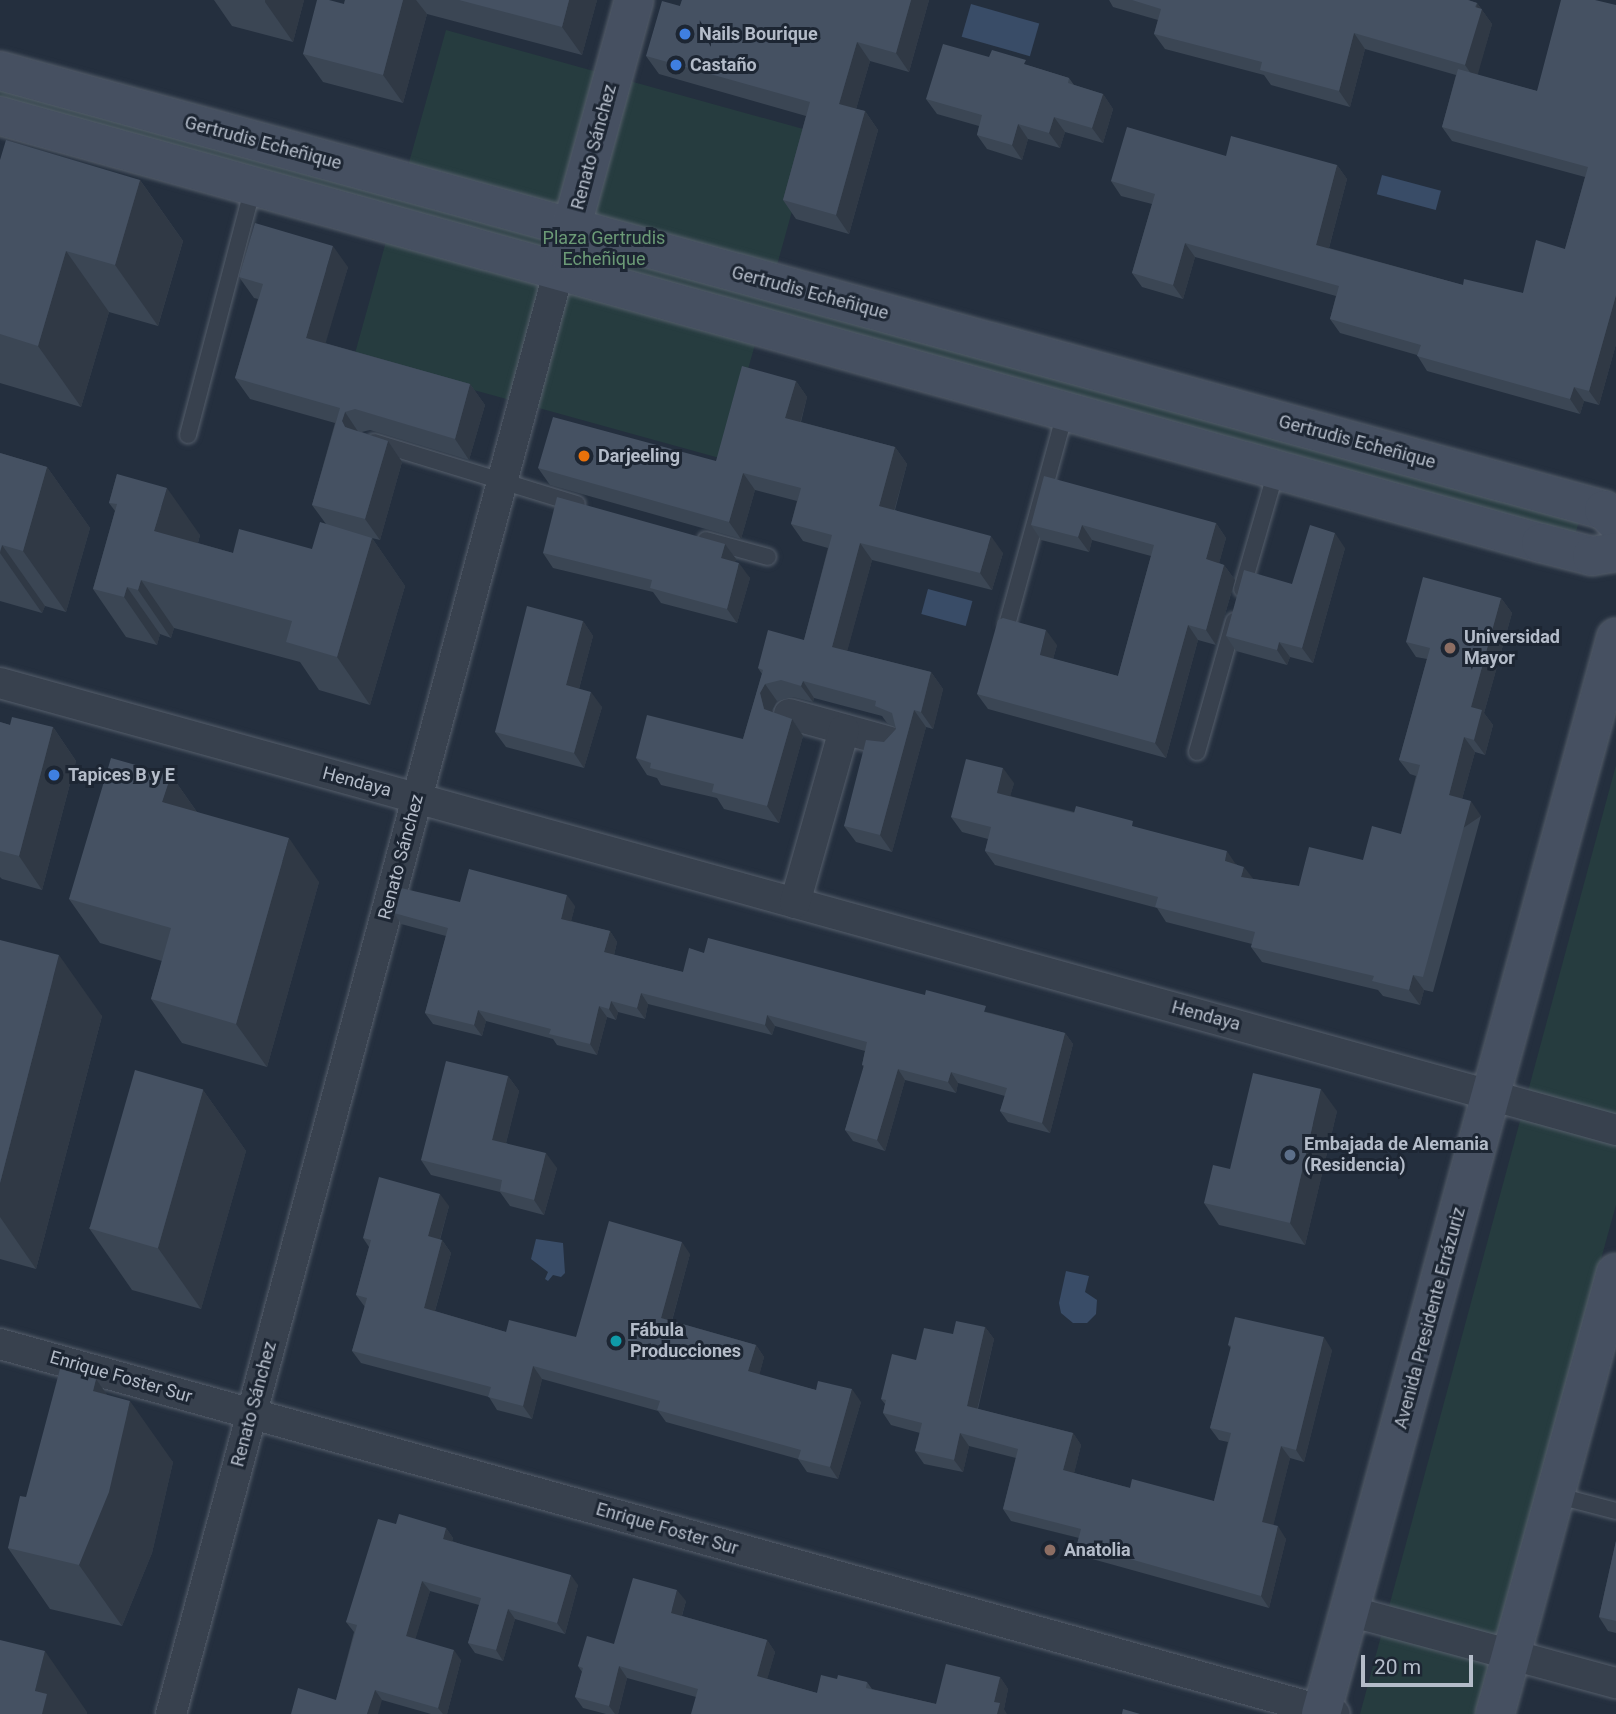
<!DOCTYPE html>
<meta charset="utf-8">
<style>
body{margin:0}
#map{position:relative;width:1616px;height:1714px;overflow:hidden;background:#242f3e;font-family:Roboto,sans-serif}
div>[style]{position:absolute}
.green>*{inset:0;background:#263c3f}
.water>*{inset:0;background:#394c67;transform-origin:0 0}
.roads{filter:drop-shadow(0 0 2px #565f6c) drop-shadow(0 0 2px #565f6c)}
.lane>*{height:16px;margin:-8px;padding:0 8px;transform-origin:8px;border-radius:8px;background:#38414e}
.street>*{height:30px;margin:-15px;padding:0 15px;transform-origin:15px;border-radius:15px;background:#38414e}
.secondary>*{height:38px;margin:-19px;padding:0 19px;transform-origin:19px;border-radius:19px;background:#465061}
.wall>*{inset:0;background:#3b4654}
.shaded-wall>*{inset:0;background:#303945;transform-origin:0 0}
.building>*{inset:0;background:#455162;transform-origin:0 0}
.dots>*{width:19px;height:19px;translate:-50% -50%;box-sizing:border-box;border:4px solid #1d2633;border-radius:50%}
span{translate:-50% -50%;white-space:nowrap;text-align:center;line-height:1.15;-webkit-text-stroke:6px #1d2633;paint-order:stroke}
.poi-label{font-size:18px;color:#b4bcc9;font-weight:700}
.left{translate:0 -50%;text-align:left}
.street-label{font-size:18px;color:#b4bcc9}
.park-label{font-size:18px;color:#6b9a76}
.scale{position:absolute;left:1361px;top:1655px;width:112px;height:32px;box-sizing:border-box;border:4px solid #b4bcc9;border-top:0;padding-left:9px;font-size:21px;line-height:24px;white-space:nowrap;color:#b4bcc9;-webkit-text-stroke:5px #1d2633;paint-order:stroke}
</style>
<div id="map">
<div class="green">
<div style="clip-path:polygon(446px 30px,814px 132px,769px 294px,1579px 521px,1575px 536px,764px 312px,723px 459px,354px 357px,395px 209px,0 98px,0 83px,401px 191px)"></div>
<div style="clip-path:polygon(1616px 765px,1616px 1205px,1475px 1714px,1360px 1714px)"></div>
</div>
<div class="water">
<div style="left:971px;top:4px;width:71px;height:34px;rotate:16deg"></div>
<div style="left:1382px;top:175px;width:61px;height:20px;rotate:15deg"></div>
<div style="left:928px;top:589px;width:46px;height:26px;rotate:15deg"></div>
<div style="clip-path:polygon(536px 1239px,563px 1243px,565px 1273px,561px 1277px,553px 1275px,548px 1281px,545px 1279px,548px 1272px,531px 1259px)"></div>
<div style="clip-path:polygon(1066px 1271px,1089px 1276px,1085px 1292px,1097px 1300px,1096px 1314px,1087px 1323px,1073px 1323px,1061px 1313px,1059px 1303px)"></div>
</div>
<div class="roads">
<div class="lane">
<div style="left:188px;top:435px;width:256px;rotate:-75.3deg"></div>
<div style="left:374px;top:442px;width:212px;rotate:17deg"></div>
<div style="left:706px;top:540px;width:64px;rotate:15.3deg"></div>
<div style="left:1242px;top:589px;width:123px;rotate:-73.9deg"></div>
<div style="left:1007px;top:625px;width:220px;rotate:-74.7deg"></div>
<div style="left:1197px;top:752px;width:136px;rotate:-74.2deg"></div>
<div style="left:1555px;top:1495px;width:63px;rotate:14.7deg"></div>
</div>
<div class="street">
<div style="left:0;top:683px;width:1677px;rotate:15.46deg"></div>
<div style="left:789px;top:714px;width:106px;rotate:15.4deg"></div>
<div style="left:795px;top:903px;width:180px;rotate:-74.2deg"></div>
<div style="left:0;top:1344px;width:1385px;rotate:15.49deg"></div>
<div style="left:1349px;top:1611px;width:277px;rotate:15.1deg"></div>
<div style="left:171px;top:1714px;width:1495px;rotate:-74.96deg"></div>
</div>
<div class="secondary">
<div style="left:0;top:71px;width:1663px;rotate:15.31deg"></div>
<div style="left:1604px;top:510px;width:17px;rotate:45deg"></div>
<div style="left:0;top:116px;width:1599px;rotate:15.49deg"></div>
<div style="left:1541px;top:543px;width:53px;rotate:14.3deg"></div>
<div style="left:1592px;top:556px;width:24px;rotate:-9deg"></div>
<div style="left:565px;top:251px;width:260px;rotate:-74.6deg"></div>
<div style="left:1321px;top:1714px;width:1116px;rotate:-74.67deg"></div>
<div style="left:1495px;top:1714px;width:457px;rotate:-74.7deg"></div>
</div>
</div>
<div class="wall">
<div style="clip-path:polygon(214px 0,304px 0,293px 42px,232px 26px)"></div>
<div style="clip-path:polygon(345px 0,597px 0,582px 55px,427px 14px,403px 103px,323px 82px,303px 54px,344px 4px)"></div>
<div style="clip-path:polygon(682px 0,929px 0,909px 72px,870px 61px,856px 109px,865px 111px,878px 130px,849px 234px,796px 219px,783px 200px,806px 116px,659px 74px,646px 56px,680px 6px)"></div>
<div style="clip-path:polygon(1109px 0,1468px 0,1477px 3px,1492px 24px,1477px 75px,1537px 91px,1616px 5px,1616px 344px,1599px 405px,1584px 401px,1580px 414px,1427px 371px,1417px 355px,1340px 333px,1330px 319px,1336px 296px,1195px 257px,1183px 299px,1142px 287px,1132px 273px,1152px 204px,1121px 196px,1111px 181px,1226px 156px,1337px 165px,1347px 179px,1329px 248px,1463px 285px,1523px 293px,1565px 249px,1585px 177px,1452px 141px,1442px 127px,1456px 75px,1365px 49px,1350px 107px,1271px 85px,1264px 75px,1165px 49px,1154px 34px,1158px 20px,1113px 7px)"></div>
<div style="clip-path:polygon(989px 57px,1030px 66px,1069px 78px,1074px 85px,1103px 94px,1113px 109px,1103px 143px,1065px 132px,1060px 148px,1028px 139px,1022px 160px,987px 149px,977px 135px,979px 126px,937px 114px,926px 99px)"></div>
<div style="clip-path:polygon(0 160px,140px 180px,183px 241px,158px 326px,109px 312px,81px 407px,0 383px)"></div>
<div style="clip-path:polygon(348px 267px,325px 343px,470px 384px,485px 405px,469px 460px,370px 430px,362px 432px,388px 441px,402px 462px,380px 540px,368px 537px,372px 538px,405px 586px,370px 705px,319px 690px,300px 662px,174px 628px,171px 638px,160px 634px,157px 645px,126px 637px,93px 589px,115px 511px,109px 503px,117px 474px,200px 535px,198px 543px,233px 553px,312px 549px,326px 524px,312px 505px,335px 423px,250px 399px,235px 378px,258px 299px,254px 298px,239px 277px)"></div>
<div style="clip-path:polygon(796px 381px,807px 397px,801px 422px,895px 447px,907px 464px,895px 510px,1003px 553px,992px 590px,872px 560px,847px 651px,931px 672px,943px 689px,933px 729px,926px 727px,892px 852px,856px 842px,844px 826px,884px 742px,896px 729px,895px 727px,887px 723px,882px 716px,814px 698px,813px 702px,793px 697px,777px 701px,772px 710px,773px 712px,792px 719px,803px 736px,779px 823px,724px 809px,717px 798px,661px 785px,657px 778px,647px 775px,636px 758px,743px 739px,762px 674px,758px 668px,804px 640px,828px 548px,803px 541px,791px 524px,797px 501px,755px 490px,741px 539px,550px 485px,538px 468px,716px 461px)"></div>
<div style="clip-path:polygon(0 453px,47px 467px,90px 528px,66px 612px,45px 606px,42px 613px,0 601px)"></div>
<div style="clip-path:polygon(1216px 523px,1226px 538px,1219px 563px,1224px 565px,1235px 580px,1216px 645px,1198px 640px,1166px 758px,988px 709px,977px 694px,1057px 645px,1053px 659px,1118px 676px,1151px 556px,1092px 540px,1089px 552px,1041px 540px,1031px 525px)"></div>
<div style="clip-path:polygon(725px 544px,736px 559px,735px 562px,750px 578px,737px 623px,661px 603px,653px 592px,553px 568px,543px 553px)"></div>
<div style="clip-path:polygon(1345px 548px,1313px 663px,1290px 657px,1287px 665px,1236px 651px,1226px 636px,1292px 584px)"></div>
<div style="clip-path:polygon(1501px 598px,1512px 613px,1484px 713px,1493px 725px,1485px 755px,1475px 752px,1462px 799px,1481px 816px,1433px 992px,1424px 990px,1420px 1005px,1383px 996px,1378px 990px,1262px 962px,1251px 947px,1252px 944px,1166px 922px,1157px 908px,995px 865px,985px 851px,988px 839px,962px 832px,951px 817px,1014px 783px,1010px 796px,1138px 828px,1236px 864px,1253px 879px,1299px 886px,1363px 860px,1401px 834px,1416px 776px,1410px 774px,1399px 760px,1427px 659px,1416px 657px,1406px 642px)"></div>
<div style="clip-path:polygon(583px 621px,593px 636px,579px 689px,602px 707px,584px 768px,506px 747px,495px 732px)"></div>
<div style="clip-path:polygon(0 722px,10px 725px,53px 727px,76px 761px,42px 890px,2px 879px,0 877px)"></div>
<div style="clip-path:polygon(171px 775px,197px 812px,319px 882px,267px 1067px,182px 1043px,151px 999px,162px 961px,100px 943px,69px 899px)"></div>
<div style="clip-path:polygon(460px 902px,575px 906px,571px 921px,610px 931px,617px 942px,614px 955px,683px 972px,704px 953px,991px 1013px,1065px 1033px,1073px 1044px,1050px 1133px,1008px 1122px,1000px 1111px,1005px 1096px,958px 1083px,956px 1093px,905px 1080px,885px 1151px,853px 1141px,845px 1130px,864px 1067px,862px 1065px,865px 1051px,775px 1026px,772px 1035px,648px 1004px,645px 1019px,618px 1012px,616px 1020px,607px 1017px,597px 1055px,557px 1045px,553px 1039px,486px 1021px,482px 1036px,433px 1024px,425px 1013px,446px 936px,401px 924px,394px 913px)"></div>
<div style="clip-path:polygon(0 940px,102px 1016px,36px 1269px,0 1259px)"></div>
<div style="clip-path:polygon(508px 1076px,519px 1091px,506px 1143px,557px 1168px,544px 1215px,510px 1206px,500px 1192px,431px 1175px,421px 1160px)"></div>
<div style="clip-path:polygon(203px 1090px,246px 1151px,201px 1309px,132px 1290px,89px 1228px)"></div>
<div style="clip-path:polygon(1337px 1111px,1305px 1245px,1219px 1225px,1204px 1203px,1230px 1169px)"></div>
<div style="clip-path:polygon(449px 1206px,440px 1240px,442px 1240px,451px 1253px,435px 1311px,506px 1332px,576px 1337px,690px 1254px,672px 1321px,756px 1345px,764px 1357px,759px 1375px,861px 1402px,838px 1479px,807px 1472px,798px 1459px,666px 1422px,658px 1411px,542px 1379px,532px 1419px,497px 1410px,489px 1397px,361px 1363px,352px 1351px,365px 1307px,356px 1295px,369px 1247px,363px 1238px)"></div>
<div style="clip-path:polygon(985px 1327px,994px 1339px,978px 1409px,1073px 1433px,1081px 1445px,1074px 1473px,1130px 1488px,1214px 1501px,1228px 1442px,1219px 1440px,1210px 1428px,1231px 1348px,1228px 1345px,1332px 1350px,1304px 1462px,1290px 1458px,1273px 1525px,1286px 1539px,1269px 1608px,1085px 1557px,1077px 1544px,1079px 1538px,1011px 1521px,1003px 1509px,1016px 1458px,969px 1446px,963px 1472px,924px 1464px,915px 1451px,920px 1433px,891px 1425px,883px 1413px,885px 1404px,881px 1399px,916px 1360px,953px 1334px)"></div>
<div style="clip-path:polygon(96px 1379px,107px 1395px,173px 1462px,152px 1553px,122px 1626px,50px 1609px,8px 1548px)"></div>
<div style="clip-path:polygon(396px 1524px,446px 1528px,453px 1538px,452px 1541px,578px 1585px,565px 1634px,515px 1619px,503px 1661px,475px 1653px,468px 1643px,479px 1605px,430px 1591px,415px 1639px,461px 1660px,447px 1714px,431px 1714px,382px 1700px,336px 1700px,354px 1632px,346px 1622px)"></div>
<div style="clip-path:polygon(1616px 1541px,1616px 1633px,1608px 1631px,1599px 1617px)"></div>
<div style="clip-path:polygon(686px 1601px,682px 1616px,767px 1640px,775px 1652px,767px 1679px,817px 1693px,837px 1679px,867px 1682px,872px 1689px,936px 1704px,1000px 1677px,1008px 1689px,1004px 1709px,696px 1697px,627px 1678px,618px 1714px,606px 1714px,583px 1708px,575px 1697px,582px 1672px,578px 1666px,614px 1644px)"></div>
</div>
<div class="shaded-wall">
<div style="clip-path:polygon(265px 0,304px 0,293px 42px,265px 2px)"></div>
<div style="clip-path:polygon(403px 0,416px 0,427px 14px,403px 103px,383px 75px)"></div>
<div style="clip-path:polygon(569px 0,597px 0,582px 55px,562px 27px)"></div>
<div style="clip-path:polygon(911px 0,929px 0,909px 72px,896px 53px)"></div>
<div style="clip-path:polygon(1477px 3px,1492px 24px,1476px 81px,1465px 65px)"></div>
<div style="clip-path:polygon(1354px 33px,1365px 49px,1350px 107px,1339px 91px)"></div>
<div style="clip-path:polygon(857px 42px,870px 61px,852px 123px,839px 104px)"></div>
<div style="clip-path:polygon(1103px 94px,1113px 109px,1103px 143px,1092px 128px)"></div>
<div style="clip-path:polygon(865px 111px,878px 130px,849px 234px,836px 215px)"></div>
<div style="clip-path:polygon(1054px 117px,1065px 132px,1060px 148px,1049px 133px)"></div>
<div style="clip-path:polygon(1018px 124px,1028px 139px,1022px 160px,1012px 145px)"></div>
<div style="clip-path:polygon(1337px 165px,1347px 179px,1326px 259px,1316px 245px)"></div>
<div style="clip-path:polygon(140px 180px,183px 241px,158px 326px,115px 265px)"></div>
<div style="clip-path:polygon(1185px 243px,1195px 257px,1183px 299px,1173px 285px)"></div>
<div style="clip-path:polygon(333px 246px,348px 267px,321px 359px,306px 338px)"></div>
<div style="clip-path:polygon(66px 251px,109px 312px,81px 407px,38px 346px)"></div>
<div style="clip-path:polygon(1616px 295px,1616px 344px,1599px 405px,1589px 391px)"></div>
<div style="clip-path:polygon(796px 381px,807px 397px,797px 435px,785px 418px)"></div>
<div style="clip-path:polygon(470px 384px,485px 405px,469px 460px,455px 439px)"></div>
<div style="clip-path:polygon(1574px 387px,1584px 401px,1580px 414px,1570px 399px)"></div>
<div style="clip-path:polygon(345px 412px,359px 433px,345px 427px,342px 421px)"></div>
<div style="clip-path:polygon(388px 441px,402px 462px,380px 540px,365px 519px)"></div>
<div style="clip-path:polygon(895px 447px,907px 464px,891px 522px,879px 506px)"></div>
<div style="clip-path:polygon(47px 467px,90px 528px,66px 612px,23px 551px)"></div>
<div style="clip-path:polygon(743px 473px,755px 490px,741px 539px,729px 522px)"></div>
<div style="clip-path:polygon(167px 488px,200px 535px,188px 579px,154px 531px)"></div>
<div style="clip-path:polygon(1216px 523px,1226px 538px,1216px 574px,1206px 559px)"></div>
<div style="clip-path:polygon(1082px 525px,1092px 540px,1089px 552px,1078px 537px)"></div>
<div style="clip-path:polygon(1335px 533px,1345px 548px,1313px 663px,1302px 648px)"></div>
<div style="clip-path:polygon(991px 536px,1003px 553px,992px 590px,980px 573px)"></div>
<div style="clip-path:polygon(372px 538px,405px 586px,370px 705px,337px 657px)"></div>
<div style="clip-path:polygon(860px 543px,872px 560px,844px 663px,832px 647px)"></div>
<div style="clip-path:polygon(725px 544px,736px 559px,732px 573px,721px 558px)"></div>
<div style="clip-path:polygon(2px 545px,45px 606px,42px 613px,0 553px)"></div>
<div style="clip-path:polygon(739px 563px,750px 578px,737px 623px,727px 609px)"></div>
<div style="clip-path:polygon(1224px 565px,1235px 580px,1216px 645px,1206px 630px)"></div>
<div style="clip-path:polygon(141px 580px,174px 628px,171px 638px,138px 590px)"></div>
<div style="clip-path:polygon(127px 587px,160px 634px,157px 645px,124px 597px)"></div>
<div style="clip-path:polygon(1501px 598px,1512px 613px,1484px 713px,1493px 725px,1485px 755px,1474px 740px,1471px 707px)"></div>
<div style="clip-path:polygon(583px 621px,593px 636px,576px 700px,566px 685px)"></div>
<div style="clip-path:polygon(1188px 625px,1198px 640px,1166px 758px,1155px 743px)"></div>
<div style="clip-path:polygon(1046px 630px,1057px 645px,1050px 670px,1040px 655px)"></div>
<div style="clip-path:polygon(1279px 642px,1290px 657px,1287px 665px,1277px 650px)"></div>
<div style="clip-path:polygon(931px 672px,943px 689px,933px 729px,921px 712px)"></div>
<div style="clip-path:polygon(803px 681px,814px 698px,813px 702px,801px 686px)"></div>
<div style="clip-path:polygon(765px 684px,777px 701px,772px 710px,776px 726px,764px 709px,760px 693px)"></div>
<div style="clip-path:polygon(591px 692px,602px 707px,584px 768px,574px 753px)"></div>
<div style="clip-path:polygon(914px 710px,926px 727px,892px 852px,880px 835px)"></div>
<div style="clip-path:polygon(792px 719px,803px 736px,779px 823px,767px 806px)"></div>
<div style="clip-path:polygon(53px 727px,76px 761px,42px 890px,19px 856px)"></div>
<div style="clip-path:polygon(1464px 737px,1475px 752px,1459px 810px,1449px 795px)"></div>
<div style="clip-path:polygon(1003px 768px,1014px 783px,1007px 808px,997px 793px)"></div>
<div style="clip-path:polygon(171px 775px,201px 818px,162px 802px)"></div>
<div style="left:1471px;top:801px;width:18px;height:182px;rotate:56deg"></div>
<div style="clip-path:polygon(289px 838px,319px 882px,267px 1067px,236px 1024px)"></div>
<div style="clip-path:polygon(1227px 851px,1237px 866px,1225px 861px)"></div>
<div style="clip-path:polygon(1244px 867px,1255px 881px,1241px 877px)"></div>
<div style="clip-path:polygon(567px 895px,575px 906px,569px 929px,561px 919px)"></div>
<div style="clip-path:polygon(610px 931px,617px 942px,612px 963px,604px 952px)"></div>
<div style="clip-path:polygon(59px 955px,102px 1016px,36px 1269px,0 1217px,0 1183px)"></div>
<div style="clip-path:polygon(1413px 975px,1424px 990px,1420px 1005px,1409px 990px)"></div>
<div style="clip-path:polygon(641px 993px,648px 1004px,645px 1019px,637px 1008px)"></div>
<div style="clip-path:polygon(611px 1001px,618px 1012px,616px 1020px,609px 1009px)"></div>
<div style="clip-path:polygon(599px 1006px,607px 1017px,597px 1055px,590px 1044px)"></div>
<div style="clip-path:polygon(478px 1010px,486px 1021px,482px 1036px,474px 1025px)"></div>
<div style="clip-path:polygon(767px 1015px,775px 1026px,772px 1035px,765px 1025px)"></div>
<div style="clip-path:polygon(1065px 1033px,1073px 1044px,1050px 1133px,1042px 1123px)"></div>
<div style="clip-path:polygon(898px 1069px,905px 1080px,885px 1151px,877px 1140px)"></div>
<div style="clip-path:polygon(951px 1072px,958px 1083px,956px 1093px,948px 1082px)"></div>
<div style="clip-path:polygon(508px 1076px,519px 1091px,503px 1155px,492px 1140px)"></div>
<div style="clip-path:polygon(1321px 1089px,1337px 1111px,1305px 1245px,1290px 1223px)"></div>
<div style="clip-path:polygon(203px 1090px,246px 1151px,201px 1309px,158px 1248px)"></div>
<div style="clip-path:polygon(546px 1153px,557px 1168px,544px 1215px,534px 1200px)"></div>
<div style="clip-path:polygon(440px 1194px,449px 1206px,437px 1249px,428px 1236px)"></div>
<div style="clip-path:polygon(442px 1240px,451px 1253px,432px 1321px,424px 1308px)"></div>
<div style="clip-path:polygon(682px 1242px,690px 1254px,669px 1331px,661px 1318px)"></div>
<div style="clip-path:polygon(985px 1327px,994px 1339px,975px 1418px,967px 1406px)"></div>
<div style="clip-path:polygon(1324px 1337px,1332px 1350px,1304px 1462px,1296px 1450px)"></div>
<div style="clip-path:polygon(756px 1345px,764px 1357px,757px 1384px,748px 1371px)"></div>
<div style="clip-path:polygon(533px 1366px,542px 1379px,532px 1419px,523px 1406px)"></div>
<div style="clip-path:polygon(96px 1379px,125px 1421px,130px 1401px,173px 1462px,152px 1553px,122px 1626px,79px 1565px,93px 1391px)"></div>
<div style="clip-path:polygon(852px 1389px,861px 1402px,838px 1479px,830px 1467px)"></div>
<div style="clip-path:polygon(960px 1433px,969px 1446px,963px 1472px,954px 1460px)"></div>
<div style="clip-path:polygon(1073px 1433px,1081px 1445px,1072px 1482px,1063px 1470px)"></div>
<div style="clip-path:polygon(1281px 1446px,1290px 1458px,1271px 1535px,1262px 1522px)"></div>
<div style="clip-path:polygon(1278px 1526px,1286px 1539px,1269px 1608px,1261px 1596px)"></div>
<div style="clip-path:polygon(446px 1528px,453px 1538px,450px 1549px,443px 1539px)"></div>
<div style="clip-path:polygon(571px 1575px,578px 1585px,565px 1634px,557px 1623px)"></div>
<div style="clip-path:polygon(422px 1581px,430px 1591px,413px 1647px,406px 1636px)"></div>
<div style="clip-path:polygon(677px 1590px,686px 1601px,679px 1625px,671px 1613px)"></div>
<div style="clip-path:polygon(508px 1609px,515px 1619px,503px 1661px,496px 1650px)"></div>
<div style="clip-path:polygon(767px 1640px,775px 1652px,765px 1687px,757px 1676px)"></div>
<div style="clip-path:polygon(454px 1650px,461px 1660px,447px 1714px,443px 1714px,438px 1708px)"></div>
<div style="clip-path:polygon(45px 1651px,87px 1712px,87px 1714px,42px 1714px,35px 1691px)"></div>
<div style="clip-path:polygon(619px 1666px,627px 1678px,618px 1714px,615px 1714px,609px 1706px)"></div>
<div style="clip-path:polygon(1000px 1677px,1008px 1689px,1004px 1709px,1007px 1714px,997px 1714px,994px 1702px)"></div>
<div style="clip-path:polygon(375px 1690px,382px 1700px,378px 1714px,367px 1714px)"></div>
</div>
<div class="building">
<div style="clip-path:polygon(317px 0,329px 0,344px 4px,345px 0,403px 0,383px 75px,303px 54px)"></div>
<div style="clip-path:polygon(459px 0,569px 0,562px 27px)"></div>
<div style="clip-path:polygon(682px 0,911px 0,896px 53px,857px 42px,839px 104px,865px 111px,836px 215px,783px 200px,810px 102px,646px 56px,662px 1px,680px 6px)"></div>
<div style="clip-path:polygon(1132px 0,1468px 0,1477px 3px,1475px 7px,1482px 9px,1465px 65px,1354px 33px,1339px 91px,1260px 70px,1262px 62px,1154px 34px,1161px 9px)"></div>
<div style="clip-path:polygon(1561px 0,1595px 0,1616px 5px,1616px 295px,1589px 391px,1574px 387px,1570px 399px,1417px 356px,1421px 345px,1330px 319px,1339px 286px,1185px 243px,1173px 285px,1132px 273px,1155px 194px,1111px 181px,1127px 127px,1226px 156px,1231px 136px,1337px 165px,1316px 245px,1463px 285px,1464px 279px,1523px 293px,1536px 240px,1565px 249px,1588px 167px,1442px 127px,1458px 69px,1537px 91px)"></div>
<div style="clip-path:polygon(943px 44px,989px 57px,992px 50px,1026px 60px,1024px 64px,1069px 78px,1068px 83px,1103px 94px,1092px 128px,1054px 117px,1049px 133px,1018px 124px,1012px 145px,977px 135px,982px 115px,926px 99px)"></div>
<div style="clip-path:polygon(6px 140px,140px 180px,115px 265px,66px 251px,38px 346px,0 334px,0 160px)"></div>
<div style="clip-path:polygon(255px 223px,333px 246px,306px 338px,470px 384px,455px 439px,355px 409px,345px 412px,342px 421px,345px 427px,388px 441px,365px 519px,312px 505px,340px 408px,235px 378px,263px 284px,239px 277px)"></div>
<div style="clip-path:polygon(742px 366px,796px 381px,785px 418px,895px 447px,879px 506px,991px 536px,980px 573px,860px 543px,832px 647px,931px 672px,921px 712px,914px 710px,880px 835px,844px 826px,866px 740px,884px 742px,896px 729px,892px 713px,875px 706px,876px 701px,803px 681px,801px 686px,781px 680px,765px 684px,760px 693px,764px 709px,792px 719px,767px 806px,712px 792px,714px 784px,650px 768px,651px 763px,636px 758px,647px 715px,743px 739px,763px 670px,758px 668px,768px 630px,804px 640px,832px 535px,791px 524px,801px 488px,743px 473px,729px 522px,538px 468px,553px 417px,716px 461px)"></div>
<div style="clip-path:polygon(0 453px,47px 467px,23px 551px,2px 545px,0 551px)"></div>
<div style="clip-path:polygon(117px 474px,167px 488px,154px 531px,233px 553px,239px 529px,312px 549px,320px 522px,372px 538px,337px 657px,286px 642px,292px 621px,141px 580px,138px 590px,127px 587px,124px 597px,93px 589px,117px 504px,109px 503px)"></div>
<div style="clip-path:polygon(1044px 476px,1216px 523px,1206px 559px,1224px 565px,1206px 630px,1188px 625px,1155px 743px,977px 694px,998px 620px,1003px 618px,1046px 630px,1040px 655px,1118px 676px,1154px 545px,1082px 525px,1078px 537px,1031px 525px)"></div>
<div style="clip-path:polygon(557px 497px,725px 544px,721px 558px,739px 563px,727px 609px,650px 588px,652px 580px,543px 553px)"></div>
<div style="clip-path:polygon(1310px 525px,1335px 533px,1302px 648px,1279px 642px,1277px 650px,1226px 636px,1244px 570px,1292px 584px)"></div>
<div style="clip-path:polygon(1423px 577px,1501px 598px,1471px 707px,1482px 710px,1474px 740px,1464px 737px,1449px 795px,1471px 801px,1423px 977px,1413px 975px,1409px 990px,1372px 981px,1374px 976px,1251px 947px,1255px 932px,1155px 907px,1158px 897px,985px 851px,991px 827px,951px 817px,966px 759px,1003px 768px,997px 793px,1074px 813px,1076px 806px,1133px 821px,1132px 826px,1227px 851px,1225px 861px,1244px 867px,1241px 877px,1299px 886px,1309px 847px,1363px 860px,1372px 826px,1401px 834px,1420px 765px,1399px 760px,1430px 648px,1406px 642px)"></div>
<div style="clip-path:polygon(527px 606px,583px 621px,566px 685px,591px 692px,574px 753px,495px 732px)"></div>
<div style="clip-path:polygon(12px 717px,53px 727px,19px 856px,0 851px,0 722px,10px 725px)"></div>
<div style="clip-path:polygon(111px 758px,171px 775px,162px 802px,289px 838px,236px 1024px,151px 999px,171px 928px,69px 899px)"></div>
<div style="clip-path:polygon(469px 869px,567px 895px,561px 919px,610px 931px,604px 952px,683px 972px,689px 948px,704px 953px,708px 938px,925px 995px,926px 990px,986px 1006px,984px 1012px,1065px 1033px,1042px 1123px,1000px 1111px,1007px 1088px,951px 1072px,948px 1082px,898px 1069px,877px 1140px,845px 1130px,864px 1065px,862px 1065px,867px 1042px,767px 1015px,765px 1025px,641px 993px,637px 1008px,611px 1001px,609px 1009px,599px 1006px,590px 1044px,549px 1034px,551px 1029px,478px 1010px,474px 1025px,425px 1013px,448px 928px,394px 913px,401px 888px,460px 902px)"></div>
<div style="clip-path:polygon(0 940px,59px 955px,0 1183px)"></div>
<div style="clip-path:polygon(446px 1061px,508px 1076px,492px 1140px,546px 1153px,534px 1200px,500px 1191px,502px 1180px,421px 1160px)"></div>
<div style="left:135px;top:1070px;width:71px;height:165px;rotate:16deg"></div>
<div style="clip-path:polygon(1253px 1073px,1321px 1089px,1290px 1223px,1204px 1203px,1213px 1165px,1230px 1169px)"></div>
<div style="clip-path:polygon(379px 1177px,440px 1194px,428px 1236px,442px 1240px,424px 1308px,506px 1332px,509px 1320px,576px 1337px,609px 1221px,682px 1242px,661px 1318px,756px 1345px,748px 1371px,816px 1390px,818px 1381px,852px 1389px,830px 1467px,798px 1459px,801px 1450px,657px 1410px,660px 1401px,533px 1366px,523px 1406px,488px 1397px,491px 1387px,352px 1351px,367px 1298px,356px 1295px,371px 1240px,363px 1238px)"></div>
<div style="clip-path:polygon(1235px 1317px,1324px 1337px,1296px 1450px,1281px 1446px,1262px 1522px,1278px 1526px,1261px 1596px,1077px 1544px,1081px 1529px,1003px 1509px,1018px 1449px,960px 1433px,954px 1460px,915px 1451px,922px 1423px,883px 1413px,886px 1400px,881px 1399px,892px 1354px,916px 1360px,924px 1328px,953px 1334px,956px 1321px,985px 1327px,967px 1406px,1073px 1433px,1063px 1470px,1130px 1488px,1132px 1479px,1214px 1501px,1231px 1433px,1210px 1428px,1231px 1346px,1228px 1345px)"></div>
<div style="clip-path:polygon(60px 1369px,96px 1379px,93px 1391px,130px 1401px,109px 1492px,79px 1565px,8px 1548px,20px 1496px,26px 1497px)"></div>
<div style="clip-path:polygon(399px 1514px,446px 1528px,443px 1539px,571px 1575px,557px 1623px,508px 1609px,496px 1650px,468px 1643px,481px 1598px,422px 1581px,406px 1636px,454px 1650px,438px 1708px,375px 1690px,367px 1714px,291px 1714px,298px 1688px,336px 1700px,357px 1625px,346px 1622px,378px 1519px,396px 1524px)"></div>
<div style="clip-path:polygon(1616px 1541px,1616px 1621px,1599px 1617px)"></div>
<div style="clip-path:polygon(633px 1578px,677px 1590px,671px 1613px,767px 1640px,757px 1676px,817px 1693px,821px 1675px,837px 1679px,838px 1675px,867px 1682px,866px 1688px,936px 1704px,946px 1664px,1000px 1677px,994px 1702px,1000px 1703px,997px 1714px,691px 1714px,698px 1689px,619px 1666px,609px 1706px,575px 1697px,583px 1668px,578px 1666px,587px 1636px,614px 1644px)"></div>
<div style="clip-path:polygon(0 1640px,45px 1651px,35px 1691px,47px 1694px,42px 1714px,0 1714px)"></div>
<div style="clip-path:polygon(1123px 1709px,1140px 1714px,1122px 1714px)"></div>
</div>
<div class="dots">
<div style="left:685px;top:34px;background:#3f7fe0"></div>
<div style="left:676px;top:65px;background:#3f7fe0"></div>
<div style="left:584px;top:456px;background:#e8710a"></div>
<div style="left:1450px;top:648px;background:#8d6e63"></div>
<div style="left:54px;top:775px;background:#3f7fe0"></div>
<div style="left:1290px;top:1155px;background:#5c6f8a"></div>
<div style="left:616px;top:1341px;background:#0f9aa8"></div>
<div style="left:1050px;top:1550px;background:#8d6e63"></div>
</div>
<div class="poi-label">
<span class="left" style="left:699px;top:34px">Nails Bourique</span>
<span class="left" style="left:690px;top:65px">Castaño</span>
<span class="left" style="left:598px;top:456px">Darjeeling</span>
<span class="left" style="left:1464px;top:648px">Universidad<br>Mayor</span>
<span class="left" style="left:68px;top:775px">Tapices B y E</span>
<span class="left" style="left:1304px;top:1155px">Embajada de Alemania<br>(Residencia)</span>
<span class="left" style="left:630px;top:1341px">Fábula<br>Producciones</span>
<span class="left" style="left:1064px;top:1550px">Anatolia</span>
</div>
<div class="street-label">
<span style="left:263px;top:143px;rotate:15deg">Gertrudis Echeñique</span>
<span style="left:594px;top:147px;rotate:-75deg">Renato Sánchez</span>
<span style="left:810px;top:293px;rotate:15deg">Gertrudis Echeñique</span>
<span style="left:1357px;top:442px;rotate:15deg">Gertrudis Echeñique</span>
<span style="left:357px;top:782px;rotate:15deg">Hendaya</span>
<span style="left:401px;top:857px;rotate:-75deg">Renato Sánchez</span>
<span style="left:1206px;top:1016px;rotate:15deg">Hendaya</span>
<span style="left:1430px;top:1318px;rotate:-75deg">Avenida Presidente Errázuriz</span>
<span style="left:121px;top:1377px;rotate:16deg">Enrique Foster Sur</span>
<span style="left:254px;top:1404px;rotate:-75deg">Renato Sánchez</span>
<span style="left:667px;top:1529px;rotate:16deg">Enrique Foster Sur</span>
</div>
<div class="park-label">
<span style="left:604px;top:249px">Plaza Gertrudis<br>Echeñique</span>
</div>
<div class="scale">20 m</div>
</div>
